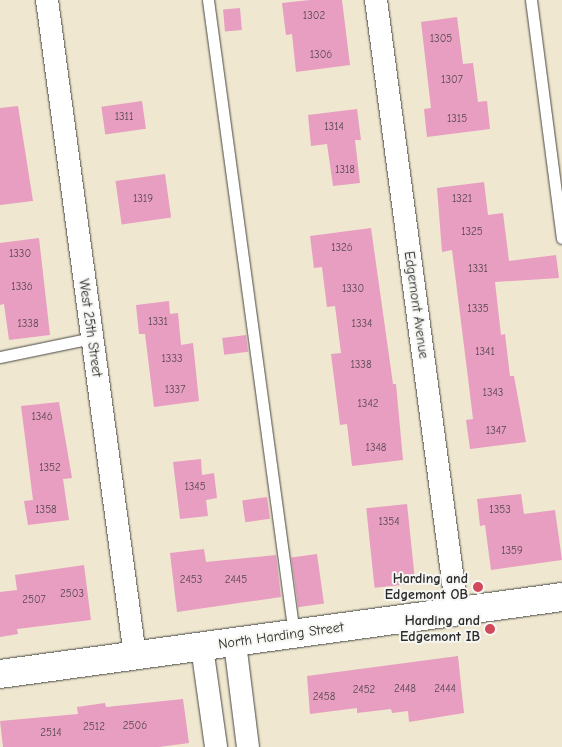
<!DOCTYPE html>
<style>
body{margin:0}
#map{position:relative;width:562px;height:747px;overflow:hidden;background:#efe7cf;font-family:"Comic Neue",sans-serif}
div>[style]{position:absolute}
.building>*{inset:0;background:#e79ec1;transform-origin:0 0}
.roads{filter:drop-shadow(0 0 1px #484744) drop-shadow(0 0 1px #484744)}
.service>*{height:11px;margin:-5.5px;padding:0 5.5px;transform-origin:5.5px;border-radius:5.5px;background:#fff}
.minor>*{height:22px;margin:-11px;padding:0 11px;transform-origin:11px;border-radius:11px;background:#fff}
.tertiary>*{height:28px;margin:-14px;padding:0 14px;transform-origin:14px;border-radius:14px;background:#fff}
.dots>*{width:14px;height:14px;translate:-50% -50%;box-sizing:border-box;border:2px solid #f6f6f2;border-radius:50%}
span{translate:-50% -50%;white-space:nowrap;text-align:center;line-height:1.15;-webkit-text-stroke:4px #f6f6f2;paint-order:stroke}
.number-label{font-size:11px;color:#5a4850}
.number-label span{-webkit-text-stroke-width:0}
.street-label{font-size:14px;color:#2b2b2b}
.poi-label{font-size:14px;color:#2b2b2b;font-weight:700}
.right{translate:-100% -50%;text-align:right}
</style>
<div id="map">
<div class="building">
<div style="clip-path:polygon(310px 0,342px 0,350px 65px,296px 72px,292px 34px,286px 35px,282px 3px)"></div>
<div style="left:240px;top:8px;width:22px;height:17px;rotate:85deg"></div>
<div style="clip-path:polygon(457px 17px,463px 64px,473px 63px,478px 102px,487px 101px,490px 129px,427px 137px,424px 109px,431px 108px,421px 22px)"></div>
<div style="left:142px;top:101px;width:28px;height:41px;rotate:82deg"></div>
<div style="clip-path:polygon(18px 106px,33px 201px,0 205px,0 108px)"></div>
<div style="clip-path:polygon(357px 109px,361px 140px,355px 140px,360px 183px,333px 186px,327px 144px,311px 146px,308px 115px)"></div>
<div style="left:165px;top:174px;width:44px;height:50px;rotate:82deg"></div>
<div style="clip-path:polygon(484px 182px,488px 215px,503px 213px,509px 261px,556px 255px,559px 278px,495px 282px,501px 335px,505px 334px,510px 376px,514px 376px,526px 442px,470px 449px,466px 420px,473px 419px,467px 370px,452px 250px,442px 252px,437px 188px)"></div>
<div style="clip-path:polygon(371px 228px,393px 384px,396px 384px,403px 460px,352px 466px,347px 424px,340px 425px,331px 354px,341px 353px,335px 306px,327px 307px,322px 267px,314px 268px,310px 236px)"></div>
<div style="clip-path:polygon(39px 238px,50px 335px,9px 340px,4px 304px,0 305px,0 243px)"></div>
<div style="clip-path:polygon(169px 301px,170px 314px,178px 313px,181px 345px,193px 343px,199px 401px,154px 407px,145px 334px,139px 334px,136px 305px)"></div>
<div style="left:246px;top:335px;width:17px;height:24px;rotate:83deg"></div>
<div style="clip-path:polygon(59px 402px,72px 478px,63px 479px,69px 520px,28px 525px,24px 501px,33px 500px,21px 406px)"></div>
<div style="clip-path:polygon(201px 459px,202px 475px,214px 473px,217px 498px,206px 500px,208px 516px,180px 519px,173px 462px)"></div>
<div style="clip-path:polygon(521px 494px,524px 514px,555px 510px,562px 560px,491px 570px,485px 525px,480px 526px,477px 499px)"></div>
<div style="left:267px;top:497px;width:22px;height:25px;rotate:82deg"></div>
<div style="left:407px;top:504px;width:80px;height:41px;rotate:84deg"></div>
<div style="clip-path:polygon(204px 549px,206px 562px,276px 555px,281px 597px,177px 612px,170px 553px)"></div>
<div style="left:317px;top:554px;width:50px;height:26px;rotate:82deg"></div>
<div style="clip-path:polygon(84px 565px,91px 620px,17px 629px,18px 634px,0 637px,0 592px,17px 590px,15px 575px)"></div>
<div style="clip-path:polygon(458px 656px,464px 713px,409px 722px,408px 711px,392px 713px,391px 709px,357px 713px,357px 708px,310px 714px,307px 676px)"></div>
<div style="clip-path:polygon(183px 699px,189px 743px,159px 747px,3px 747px,0 721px,78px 714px,77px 707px,105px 703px,106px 707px)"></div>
</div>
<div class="roads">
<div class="service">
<div style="left:208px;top:0;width:640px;rotate:82.28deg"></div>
<div style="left:531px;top:0;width:240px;rotate:82.6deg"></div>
<div style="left:0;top:357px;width:94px;rotate:-11.7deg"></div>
</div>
<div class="minor">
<div style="left:47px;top:0;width:662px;rotate:82.36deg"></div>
<div style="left:376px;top:0;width:616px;rotate:82.45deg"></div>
<div style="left:235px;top:643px;width:105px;rotate:82.9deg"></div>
<div style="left:202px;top:647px;width:101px;rotate:82deg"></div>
</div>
<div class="tertiary">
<div style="left:0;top:674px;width:567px;rotate:-7.8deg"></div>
</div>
</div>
<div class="dots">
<div style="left:478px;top:587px;background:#d1495b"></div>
<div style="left:490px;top:629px;background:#d1495b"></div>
</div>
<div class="number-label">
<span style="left:314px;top:16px">1302</span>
<span style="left:441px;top:39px">1305</span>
<span style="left:321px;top:55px">1306</span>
<span style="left:452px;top:80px">1307</span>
<span style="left:124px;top:117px">1311</span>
<span style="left:457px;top:119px">1315</span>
<span style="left:334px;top:127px">1314</span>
<span style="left:345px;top:170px">1318</span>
<span style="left:143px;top:199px">1319</span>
<span style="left:462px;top:199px">1321</span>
<span style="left:472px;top:232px">1325</span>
<span style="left:342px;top:248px">1326</span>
<span style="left:20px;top:254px">1330</span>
<span style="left:478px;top:269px">1331</span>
<span style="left:22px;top:287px">1336</span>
<span style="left:353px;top:289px">1330</span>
<span style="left:478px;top:309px">1335</span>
<span style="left:158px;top:322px">1331</span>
<span style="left:28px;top:324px">1338</span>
<span style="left:362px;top:324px">1334</span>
<span style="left:485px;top:352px">1341</span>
<span style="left:172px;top:359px">1333</span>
<span style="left:361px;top:365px">1338</span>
<span style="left:175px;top:390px">1337</span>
<span style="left:493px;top:393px">1343</span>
<span style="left:368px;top:404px">1342</span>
<span style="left:42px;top:417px">1346</span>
<span style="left:496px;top:431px">1347</span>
<span style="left:376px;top:448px">1348</span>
<span style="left:50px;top:468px">1352</span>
<span style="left:195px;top:487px">1345</span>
<span style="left:46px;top:510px">1358</span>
<span style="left:500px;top:510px">1353</span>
<span style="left:389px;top:522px">1354</span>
<span style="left:512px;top:551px">1359</span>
<span style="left:191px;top:580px">2453</span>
<span style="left:236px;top:580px">2445</span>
<span style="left:72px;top:594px">2503</span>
<span style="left:34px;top:600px">2507</span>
<span style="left:405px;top:689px">2448</span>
<span style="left:445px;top:689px">2444</span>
<span style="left:364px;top:690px">2452</span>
<span style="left:324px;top:697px">2458</span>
<span style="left:135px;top:726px">2506</span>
<span style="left:94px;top:727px">2512</span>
<span style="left:51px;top:733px">2514</span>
</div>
<div class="street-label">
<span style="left:416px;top:305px;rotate:82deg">Edgemont Avenue</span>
<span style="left:90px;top:328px;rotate:82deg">West 25th Street</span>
<span style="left:281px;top:636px;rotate:-8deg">North Harding Street</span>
</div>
<div class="poi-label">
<span class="right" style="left:468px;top:587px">Harding and<br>Edgemont OB</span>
<span class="right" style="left:480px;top:629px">Harding and<br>Edgemont IB</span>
</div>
</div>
